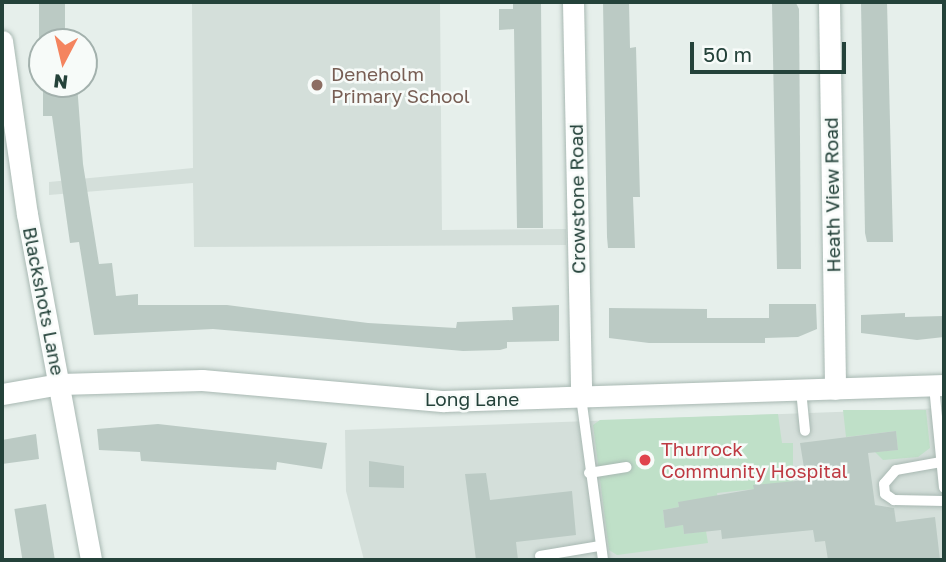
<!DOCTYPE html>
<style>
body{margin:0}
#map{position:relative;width:946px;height:562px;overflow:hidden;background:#e6efeb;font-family:"Golos Text",sans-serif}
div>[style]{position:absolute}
.built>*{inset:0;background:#d4dfda}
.green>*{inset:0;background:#bfe0c8}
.building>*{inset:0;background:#bbcac4;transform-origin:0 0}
.roads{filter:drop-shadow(0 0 2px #a8b8b2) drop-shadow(0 0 2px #a8b8b2)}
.lane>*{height:10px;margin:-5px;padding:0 5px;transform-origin:5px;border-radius:5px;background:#fff}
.street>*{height:21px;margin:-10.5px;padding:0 10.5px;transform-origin:10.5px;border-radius:10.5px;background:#fff}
.secondary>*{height:21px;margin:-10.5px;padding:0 10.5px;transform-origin:10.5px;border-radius:10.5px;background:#fff}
.dots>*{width:19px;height:19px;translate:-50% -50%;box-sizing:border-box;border:4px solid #f7fbf9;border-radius:50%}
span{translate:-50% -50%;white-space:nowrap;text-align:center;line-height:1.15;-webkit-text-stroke:5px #f7fbf9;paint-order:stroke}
.education-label{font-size:19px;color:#785e54}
.left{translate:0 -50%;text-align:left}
.street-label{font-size:19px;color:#24423a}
.health-label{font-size:19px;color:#be3a42}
.frame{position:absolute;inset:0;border:4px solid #24423a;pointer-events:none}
.north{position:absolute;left:28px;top:28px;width:70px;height:70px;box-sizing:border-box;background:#f7fbf9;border:2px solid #a3b1ad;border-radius:50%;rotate:187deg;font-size:19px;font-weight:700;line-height:28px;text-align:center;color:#24423a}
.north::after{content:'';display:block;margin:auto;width:24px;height:32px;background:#f4845f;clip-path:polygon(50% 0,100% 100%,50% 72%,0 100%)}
.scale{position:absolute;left:690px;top:42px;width:156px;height:32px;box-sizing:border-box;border:4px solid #24423a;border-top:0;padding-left:9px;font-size:21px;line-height:24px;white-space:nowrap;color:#24423a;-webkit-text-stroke:5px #f7fbf9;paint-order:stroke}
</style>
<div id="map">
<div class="built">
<div style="clip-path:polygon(192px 2px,440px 2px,442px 230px,566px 229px,566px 245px,194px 247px,193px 183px,49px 195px,49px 182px,193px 168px)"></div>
<div style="clip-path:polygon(944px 408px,944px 560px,364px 560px,346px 491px,345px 430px)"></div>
</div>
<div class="green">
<div style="clip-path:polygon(843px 410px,926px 410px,930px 448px,918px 457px,883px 460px,875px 452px,898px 450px,896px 431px,846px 437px)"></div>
<div style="clip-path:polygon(778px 414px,782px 443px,793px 443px,793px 485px,754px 485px,754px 489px,717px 493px,718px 500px,678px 502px,679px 507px,663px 510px,665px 527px,683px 525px,684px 534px,706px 531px,708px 543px,617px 555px,609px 550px,593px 425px,600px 420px)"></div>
</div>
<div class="building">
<div style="left:39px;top:2px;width:26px;height:38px"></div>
<div style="clip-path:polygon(513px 2px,541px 2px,543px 228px,517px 228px,514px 29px,499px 30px,499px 9px,513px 9px)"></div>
<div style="clip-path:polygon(603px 2px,629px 2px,630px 48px,636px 47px,640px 197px,633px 197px,635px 248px,608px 248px,607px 237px)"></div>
<div style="clip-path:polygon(861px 2px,887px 2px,893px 242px,867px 242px,865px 233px)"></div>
<div style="clip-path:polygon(772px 3px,796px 3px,799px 9px,801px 269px,777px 269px)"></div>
<div style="clip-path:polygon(43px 84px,77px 84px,83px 164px,99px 264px,112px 263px,116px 296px,138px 294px,138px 305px,227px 305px,368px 323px,456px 328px,457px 322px,513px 320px,512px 307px,559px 305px,559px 341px,507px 342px,507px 348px,500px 350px,463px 351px,213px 329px,94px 335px,79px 242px,70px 243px,52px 116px,43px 116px)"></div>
<div style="clip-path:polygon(769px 304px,816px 304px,817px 329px,798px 337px,765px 338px,765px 343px,649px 343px,609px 338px,609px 308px,707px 309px,707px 318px,769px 318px)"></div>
<div style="clip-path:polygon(905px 313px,905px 317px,944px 316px,944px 337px,917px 340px,861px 333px,861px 315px)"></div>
<div style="clip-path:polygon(158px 424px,327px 443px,322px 469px,277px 462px,276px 470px,141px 461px,140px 452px,99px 450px,97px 429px)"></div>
<div style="clip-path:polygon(896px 431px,898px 450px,868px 453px,875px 505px,894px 508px,896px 522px,935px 517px,940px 560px,828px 560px,825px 541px,815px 542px,813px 530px,722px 539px,721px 530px,684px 534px,683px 525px,665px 528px,663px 510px,679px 507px,678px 502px,754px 489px,753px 485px,806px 480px,800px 443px)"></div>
<div style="clip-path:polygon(36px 434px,39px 459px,2px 464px,2px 440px)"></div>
<div style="clip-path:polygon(369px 461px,404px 466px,404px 488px,369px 487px)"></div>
<div style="clip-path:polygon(486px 473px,490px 500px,572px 491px,576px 535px,516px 542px,518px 560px,476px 560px,465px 474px)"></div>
<div style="left:46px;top:504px;width:57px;height:32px;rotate:81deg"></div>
</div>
<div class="roads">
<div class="lane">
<div style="left:934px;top:386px;width:102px;rotate:84.4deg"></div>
<div style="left:801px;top:390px;width:41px;rotate:84.4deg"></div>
<div style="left:581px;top:397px;width:164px;rotate:82.3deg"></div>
<div style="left:941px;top:462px;width:46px;rotate:169.9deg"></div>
<div style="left:896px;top:470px;width:18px;rotate:131deg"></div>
<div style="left:884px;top:484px;width:10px;rotate:84deg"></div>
<div style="left:885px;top:494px;width:11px;rotate:34deg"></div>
<div style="left:894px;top:500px;width:50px;rotate:1.1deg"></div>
<div style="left:589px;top:473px;width:38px;rotate:-9deg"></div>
<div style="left:540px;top:556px;width:61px;rotate:-9.5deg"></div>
</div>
<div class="street">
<div style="left:573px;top:2px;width:395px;rotate:88.8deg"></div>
<div style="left:829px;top:2px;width:387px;rotate:89.1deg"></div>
<div style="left:2px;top:394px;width:59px;rotate:-9.8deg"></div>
</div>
<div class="secondary">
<div style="left:2px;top:41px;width:175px;rotate:81.8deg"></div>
<div style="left:27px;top:214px;width:352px;rotate:79.5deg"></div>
<div style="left:60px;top:384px;width:142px;rotate:-1.6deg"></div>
<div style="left:202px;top:380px;width:243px;rotate:5deg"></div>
<div style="left:444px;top:401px;width:500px;rotate:-1.83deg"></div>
</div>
</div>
<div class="dots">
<div style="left:317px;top:85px;background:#8d6e63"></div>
<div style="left:645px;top:460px;background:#e0444e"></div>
</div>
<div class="education-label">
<span class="left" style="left:331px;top:85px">Deneholm<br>Primary School</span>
</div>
<div class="street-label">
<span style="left:832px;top:195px;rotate:-91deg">Heath View Road</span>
<span style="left:577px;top:199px;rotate:-91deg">Crowstone Road</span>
<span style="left:44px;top:301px;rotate:79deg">Blackshots Lane</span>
<span style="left:472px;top:399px">Long Lane</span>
</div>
<div class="health-label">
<span class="left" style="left:661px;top:460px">Thurrock<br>Community Hospital</span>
</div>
<div class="frame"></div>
<div class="north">N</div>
<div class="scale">50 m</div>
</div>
